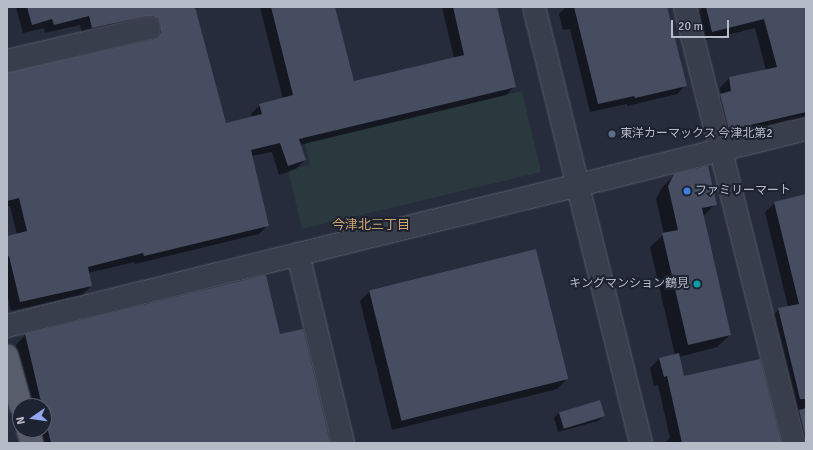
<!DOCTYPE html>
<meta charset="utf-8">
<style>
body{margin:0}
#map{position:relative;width:813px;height:450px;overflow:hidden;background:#262c3c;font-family:Signika,"Noto Sans JP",sans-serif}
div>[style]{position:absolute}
.green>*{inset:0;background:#29393e}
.shadow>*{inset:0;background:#0007}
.building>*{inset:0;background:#474d60;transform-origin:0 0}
.roads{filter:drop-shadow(0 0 1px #575c6a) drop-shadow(0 0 1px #575c6a)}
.minor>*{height:22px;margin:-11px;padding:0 11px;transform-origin:11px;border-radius:11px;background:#393e4c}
.major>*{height:22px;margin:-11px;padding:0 11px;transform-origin:11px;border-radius:11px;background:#585d6c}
.dots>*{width:11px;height:11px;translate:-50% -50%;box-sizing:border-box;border:2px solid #1e2331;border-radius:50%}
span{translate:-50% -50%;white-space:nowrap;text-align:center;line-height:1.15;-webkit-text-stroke:4px #1e2331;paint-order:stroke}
.poi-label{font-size:12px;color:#b5bac7}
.left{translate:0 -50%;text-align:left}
.right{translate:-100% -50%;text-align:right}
.neighbourhood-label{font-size:13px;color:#cda46b}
.frame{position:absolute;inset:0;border:8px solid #b5bac7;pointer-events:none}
.north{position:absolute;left:12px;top:398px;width:40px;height:40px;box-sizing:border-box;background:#1e2331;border:1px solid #5a5f6d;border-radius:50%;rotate:257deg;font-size:11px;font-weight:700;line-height:16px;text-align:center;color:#b5bac7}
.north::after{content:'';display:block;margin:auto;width:14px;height:18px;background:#91a8f0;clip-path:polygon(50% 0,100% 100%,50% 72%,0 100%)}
.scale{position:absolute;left:671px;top:20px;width:58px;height:18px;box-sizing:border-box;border:2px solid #b5bac7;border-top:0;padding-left:5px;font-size:12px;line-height:14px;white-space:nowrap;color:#b5bac7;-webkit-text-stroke:3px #1e2331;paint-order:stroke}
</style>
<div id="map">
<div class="green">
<div style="clip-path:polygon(522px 91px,541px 172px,302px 229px,288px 170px,310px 165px,305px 143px)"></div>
</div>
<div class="shadow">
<div style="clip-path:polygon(16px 7px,203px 7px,194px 9px,225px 125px,252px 118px,251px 114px,260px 105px,283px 99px,260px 7px,334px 7px,353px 82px,454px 58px,442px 7px,496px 7px,515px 86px,506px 95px,300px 145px,305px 160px,296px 169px,279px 175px,272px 152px,252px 156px,268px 225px,259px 234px,135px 264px,134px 262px,88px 273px,91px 286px,82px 295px,11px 311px,7px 294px,7px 237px,17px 235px,10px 206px,7px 207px,7px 80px,152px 41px,153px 35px,83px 37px,80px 25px,45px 33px,44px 28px,23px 33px)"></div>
<div style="clip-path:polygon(566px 7px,666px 7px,685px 86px,677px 94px,627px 106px,627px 104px,590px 112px,570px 29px,563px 30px,559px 14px)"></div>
<div style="clip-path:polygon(703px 7px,804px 7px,806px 14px,806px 118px,719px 139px,710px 105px,721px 95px,720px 88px,729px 78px,766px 70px,755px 28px,702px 41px,696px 14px)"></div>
<div style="clip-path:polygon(674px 175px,715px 204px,703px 217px,730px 335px,717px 347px,679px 357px,684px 377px,780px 443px,664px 443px,670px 438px,658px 385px,654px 386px,650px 368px,659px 359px,675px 355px,650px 247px,664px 234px,656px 199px,661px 189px)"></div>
<div style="clip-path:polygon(806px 195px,806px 443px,795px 443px,769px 319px,779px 309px,788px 307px,765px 212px,775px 203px)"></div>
<div style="clip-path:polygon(370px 291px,567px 379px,557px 389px,392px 430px,360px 301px)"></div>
<div style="clip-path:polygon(25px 335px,280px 335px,329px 443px,39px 443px,36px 430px,44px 430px,44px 406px,30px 406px,16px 345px)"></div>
<div style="clip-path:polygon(599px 401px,604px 416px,598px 421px,558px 432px,554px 418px,559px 413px)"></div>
</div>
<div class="building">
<div style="clip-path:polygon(27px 7px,195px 7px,226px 123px,262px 114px,259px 104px,293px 95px,271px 7px,335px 7px,354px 81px,464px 55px,453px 7px,497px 7px,516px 87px,299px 139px,306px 160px,288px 166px,280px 143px,251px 150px,269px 226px,144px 256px,143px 253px,88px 267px,92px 286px,20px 302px,9px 256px,7px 257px,7px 236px,27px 231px,19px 198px,7px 201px,7px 73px,152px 40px,158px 37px,161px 32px,161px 26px,158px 19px,153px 16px,147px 16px,92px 28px,89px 16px,54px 25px,52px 19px,32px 25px)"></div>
<div style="clip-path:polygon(574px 7px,667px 7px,687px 86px,635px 98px,634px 96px,598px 104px)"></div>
<div style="clip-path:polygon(706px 7px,806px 7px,806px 112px,729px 130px,720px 94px,731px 91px,729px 77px,777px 67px,764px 19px,712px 32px)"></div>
<div style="clip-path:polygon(708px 166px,717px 205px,702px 208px,731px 335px,688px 345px,662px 233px,678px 230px,668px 186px,674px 174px)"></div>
<div style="clip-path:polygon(806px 194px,806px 399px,800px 399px,778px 308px,799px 304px,774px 202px)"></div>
<div style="left:536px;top:249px;width:134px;height:172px;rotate:76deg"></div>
<div style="clip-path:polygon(266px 275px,280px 334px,303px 329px,330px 443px,51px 443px,44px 415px,44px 406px,42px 406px,25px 334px)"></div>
<div style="clip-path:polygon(679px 353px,684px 376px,760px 359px,781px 443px,682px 443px,667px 376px,664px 377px,659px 358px)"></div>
<div style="left:600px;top:400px;width:17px;height:43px;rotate:73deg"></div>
<div style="clip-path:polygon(806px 408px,806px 439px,799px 410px)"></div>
</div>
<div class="roads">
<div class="minor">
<div style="left:534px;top:7px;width:449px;rotate:76.2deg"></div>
<div style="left:685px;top:7px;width:449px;rotate:76deg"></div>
<div style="left:7px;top:61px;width:146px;rotate:-13.1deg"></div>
<div style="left:298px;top:254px;width:194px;rotate:76.6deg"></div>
<div style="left:7px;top:326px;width:823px;rotate:-13.85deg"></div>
</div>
<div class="major">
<div style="left:7px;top:356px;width:52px;rotate:74.4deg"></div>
<div style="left:28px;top:430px;width:14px;rotate:73deg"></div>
</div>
</div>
<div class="dots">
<div style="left:612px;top:134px;background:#5c6f8a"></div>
<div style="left:687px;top:191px;background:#3f7fe0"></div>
<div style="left:697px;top:284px;background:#0f9aa8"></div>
</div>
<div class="poi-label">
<span class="left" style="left:620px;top:134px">東洋カーマックス 今津北第2</span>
<span class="left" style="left:695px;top:191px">ファミリーマート</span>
<span class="right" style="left:689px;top:284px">キングマンション鶴見</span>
</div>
<div class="neighbourhood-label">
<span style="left:371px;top:225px">今津北三丁目</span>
</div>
<div class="frame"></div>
<div class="north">N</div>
<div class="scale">20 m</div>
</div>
